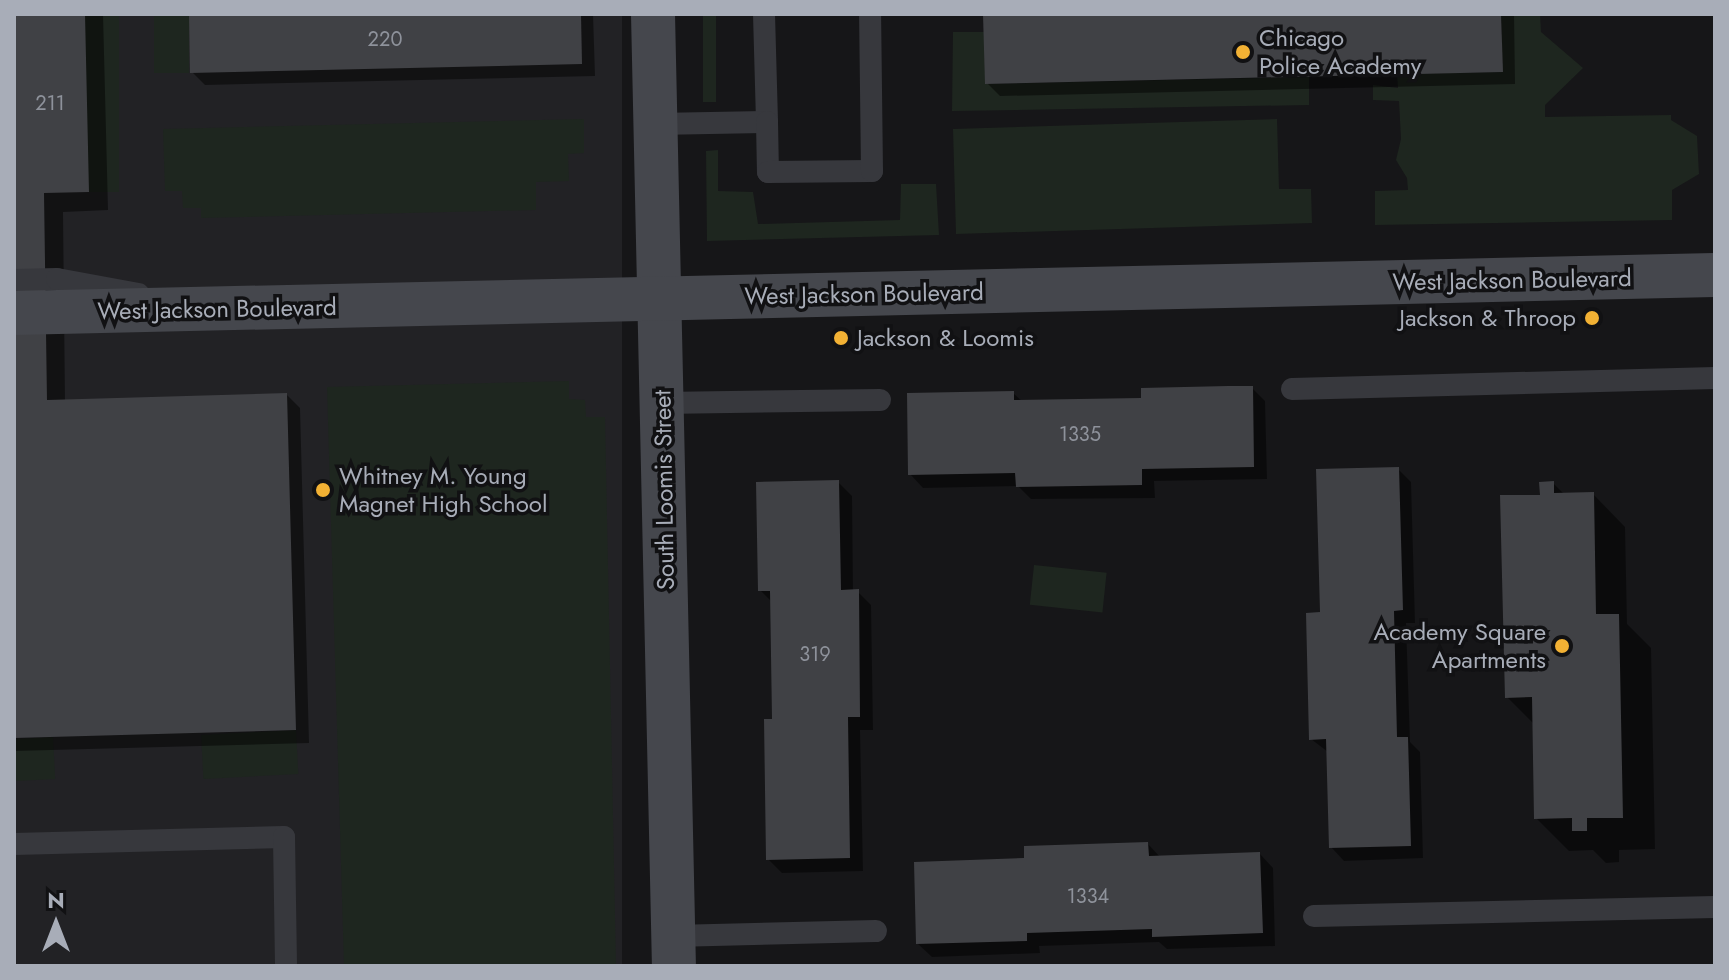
<!DOCTYPE html>
<style>
body{margin:0}
#map{position:relative;width:1729px;height:980px;overflow:hidden;background:#161618;font-family:Jost,sans-serif}
div>[style]{position:absolute}
.built>*{inset:0;background:#222225;transform-origin:0 0}
.green>*{inset:0;background:#1e261f;transform-origin:0 0}
.shadow>*{inset:0;background:#0007}
.building>*{inset:0;background:#404145}
.lane>*{height:22px;margin:-11px;padding:0 11px;transform-origin:11px;border-radius:11px;background:#37383d}
.secondary>*{height:44px;margin:-22px;padding:0 22px;transform-origin:22px;border-radius:22px;background:#45474d}
.dots>*{width:22px;height:22px;translate:-50% -50%;box-sizing:border-box;border:4px solid #111113;border-radius:50%}
span{translate:-50% -50%;white-space:nowrap;text-align:center;line-height:1.15;-webkit-text-stroke:7px #111113;paint-order:stroke}
.number-label{font-size:20px;color:#8e929b}
.number-label span{-webkit-text-stroke-width:0}
.poi-label{font-size:24px;color:#a8adb8}
.left{translate:0 -50%;text-align:left}
.right{translate:-100% -50%;text-align:right}
.street-label{font-size:24px;color:#a8adb8}
.frame{position:absolute;inset:0;border:16px solid #a8adb8;pointer-events:none}
.north{position:absolute;left:16px;top:884px;width:80px;height:80px;-webkit-text-stroke:6px #111113;paint-order:stroke;rotate:0deg;font-size:22px;font-weight:700;line-height:32px;text-align:center;color:#a8adb8}
.north::after{content:'';display:block;margin:auto;width:28px;height:36px;background:#a8adb8;clip-path:polygon(50% 0,100% 100%,50% 72%,0 100%)}
</style>
<div id="map">
<div class="built">
<div style="left:14px;top:14px;width:608px;height:952px"></div>
</div>
<div class="green">
<div style="left:85px;top:14px;width:34px;height:178px"></div>
<div style="left:154px;top:14px;width:35px;height:59px"></div>
<div style="left:703px;top:14px;width:13px;height:88px"></div>
<div style="clip-path:polygon(1501px 14px,1540px 14px,1541px 32px,1583px 68px,1545px 105px,1545px 117px,1671px 115px,1671px 120px,1697px 136px,1699px 174px,1672px 190px,1672px 220px,1375px 225px,1375px 191px,1408px 190px,1407px 178px,1396px 160px,1401px 139px,1399px 101px,1373px 100px,1373px 85px,1398px 88px,1397px 74px,1502px 72px)"></div>
<div style="clip-path:polygon(953px 32px,984px 32px,986px 84px,1309px 77px,1309px 105px,952px 111px)"></div>
<div style="clip-path:polygon(584px 119px,584px 153px,568px 154px,569px 181px,536px 182px,536px 210px,201px 218px,201px 208px,183px 208px,182px 191px,165px 191px,163px 129px)"></div>
<div style="clip-path:polygon(1277px 119px,1279px 189px,1311px 189px,1312px 223px,956px 234px,953px 129px)"></div>
<div style="clip-path:polygon(718px 150px,718px 191px,753px 192px,758px 224px,900px 220px,901px 184px,936px 184px,939px 235px,707px 241px,706px 151px)"></div>
<div style="clip-path:polygon(569px 381px,569px 399px,585px 400px,586px 417px,605px 417px,616px 966px,344px 966px,327px 387px)"></div>
<div style="left:1034px;top:565px;width:73px;height:40px;rotate:6deg"></div>
<div style="left:296px;top:730px;width:44px;height:95px;rotate:87deg"></div>
<div style="left:53px;top:737px;width:42px;height:39px;rotate:87deg"></div>
</div>
<div class="shadow">
<div style="clip-path:polygon(14px 14px,103px 14px,108px 210px,63px 212px,65px 401px,287px 395px,300px 408px,309px 743px,14px 751px)"></div>
<div style="clip-path:polygon(190px 14px,593px 14px,595px 76px,205px 85px,192px 72px)"></div>
<div style="clip-path:polygon(986px 14px,1514px 14px,1515px 84px,1000px 96px,987px 83px)"></div>
<div style="clip-path:polygon(1252px 388px,1265px 401px,1267px 479px,1154px 481px,1155px 498px,1031px 499px,1018px 486px,923px 488px,910px 474px,1013px 393px,1023px 402px,1143px 400px)"></div>
<div style="clip-path:polygon(1398px 469px,1411px 482px,1415px 623px,1406px 623px,1410px 742px,1420px 752px,1423px 858px,1344px 861px,1331px 847px,1328px 752px,1311px 739px,1322px 614px)"></div>
<div style="clip-path:polygon(838px 482px,852px 496px,853px 592px,858px 592px,871px 605px,873px 730px,860px 730px,863px 871px,782px 873px,768px 859px,774px 720px,773px 603px,760px 590px)"></div>
<div style="clip-path:polygon(1553px 483px,1565px 495px,1593px 494px,1625px 527px,1627px 624px,1651px 648px,1655px 849px,1619px 850px,1619px 862px,1606px 863px,1593px 850px,1569px 851px,1536px 818px,1534px 724px,1507px 697px,1542px 497px)"></div>
<div style="clip-path:polygon(1148px 844px,1161px 858px,1260px 854px,1273px 868px,1275px 946px,1167px 949px,1159px 942px,1039px 946px,1040px 953px,932px 957px,918px 944px,1026px 860px)"></div>
</div>
<div class="building">
<div style="clip-path:polygon(14px 14px,85px 14px,89px 192px,44px 193px,47px 400px,287px 393px,296px 730px,14px 738px)"></div>
<div style="clip-path:polygon(189px 14px,581px 14px,582px 64px,190px 73px)"></div>
<div style="clip-path:polygon(983px 14px,1501px 14px,1503px 72px,985px 84px)"></div>
<div style="clip-path:polygon(1228px 386px,1253px 386px,1254px 467px,1142px 469px,1142px 485px,1016px 487px,1015px 473px,908px 475px,907px 393px,1014px 391px,1014px 400px,1141px 398px,1141px 388px)"></div>
<div style="clip-path:polygon(1399px 467px,1403px 610px,1394px 611px,1397px 737px,1408px 737px,1411px 846px,1329px 848px,1326px 739px,1309px 740px,1306px 613px,1320px 612px,1316px 469px)"></div>
<div style="clip-path:polygon(839px 480px,841px 590px,859px 589px,860px 717px,848px 717px,850px 858px,766px 860px,764px 719px,772px 719px,770px 591px,758px 591px,756px 482px)"></div>
<div style="clip-path:polygon(1554px 481px,1554px 493px,1594px 492px,1596px 614px,1619px 614px,1623px 818px,1587px 818px,1587px 831px,1572px 831px,1572px 818px,1534px 819px,1532px 697px,1505px 698px,1500px 495px,1540px 495px,1539px 482px)"></div>
<div style="clip-path:polygon(1148px 842px,1149px 856px,1260px 852px,1263px 933px,1152px 937px,1152px 929px,1027px 933px,1027px 941px,916px 944px,914px 862px,1024px 858px,1024px 846px)"></div>
</div>
<div class="lane">
<div style="left:764px;top:14px;width:108px;rotate:88.4deg"></div>
<div style="left:656px;top:124px;width:111px;rotate:-1deg"></div>
<div style="left:767px;top:122px;width:50px;rotate:88.9deg"></div>
<div style="left:768px;top:172px;width:104px;rotate:-0.6deg"></div>
<div style="left:872px;top:171px;width:157px;rotate:-90.7deg"></div>
<div style="left:14px;top:280px;width:43px;rotate:-1.3deg"></div>
<div style="left:57px;top:279px;width:83px;rotate:10.4deg"></div>
<div style="left:1292px;top:389px;width:423px;rotate:-1.5deg"></div>
<div style="left:662px;top:403px;width:218px;rotate:-0.8deg"></div>
<div style="left:14px;top:844px;width:270px;rotate:-1.5deg"></div>
<div style="left:284px;top:837px;width:129px;rotate:89.1deg"></div>
<div style="left:1314px;top:916px;width:401px;rotate:-1.3deg"></div>
<div style="left:673px;top:936px;width:203px;rotate:-1.4deg"></div>
</div>
<div class="secondary">
<div style="left:653px;top:14px;width:952px;rotate:88.74deg"></div>
<div style="left:14px;top:313px;width:1701px;rotate:-1.28deg"></div>
</div>
<div class="dots">
<div style="left:1243px;top:52px;background:#f2b134"></div>
<div style="left:1592px;top:318px;background:#f2b134"></div>
<div style="left:841px;top:338px;background:#f2b134"></div>
<div style="left:323px;top:490px;background:#f2b134"></div>
<div style="left:1562px;top:646px;background:#f2b134"></div>
</div>
<div class="number-label">
<span style="left:385px;top:39px">220</span>
<span style="left:50px;top:103px">211</span>
<span style="left:1080px;top:434px">1335</span>
<span style="left:815px;top:654px">319</span>
<span style="left:1088px;top:896px">1334</span>
</div>
<div class="poi-label">
<span class="left" style="left:1259px;top:52px">Chicago<br>Police Academy</span>
<span class="right" style="left:1576px;top:318px">Jackson &amp; Throop</span>
<span class="left" style="left:857px;top:338px">Jackson &amp; Loomis</span>
<span class="left" style="left:339px;top:490px">Whitney M. Young<br>Magnet High School</span>
<span class="right" style="left:1546px;top:646px">Academy Square<br>Apartments</span>
</div>
<div class="street-label">
<span style="left:1512px;top:280px;rotate:-1deg">West Jackson Boulevard</span>
<span style="left:864px;top:294px;rotate:-1deg">West Jackson Boulevard</span>
<span style="left:217px;top:309px;rotate:-1deg">West Jackson Boulevard</span>
<span style="left:664px;top:490px;rotate:-91deg">South Loomis Street</span>
</div>
<div class="frame"></div>
<div class="north">N</div>
</div>
